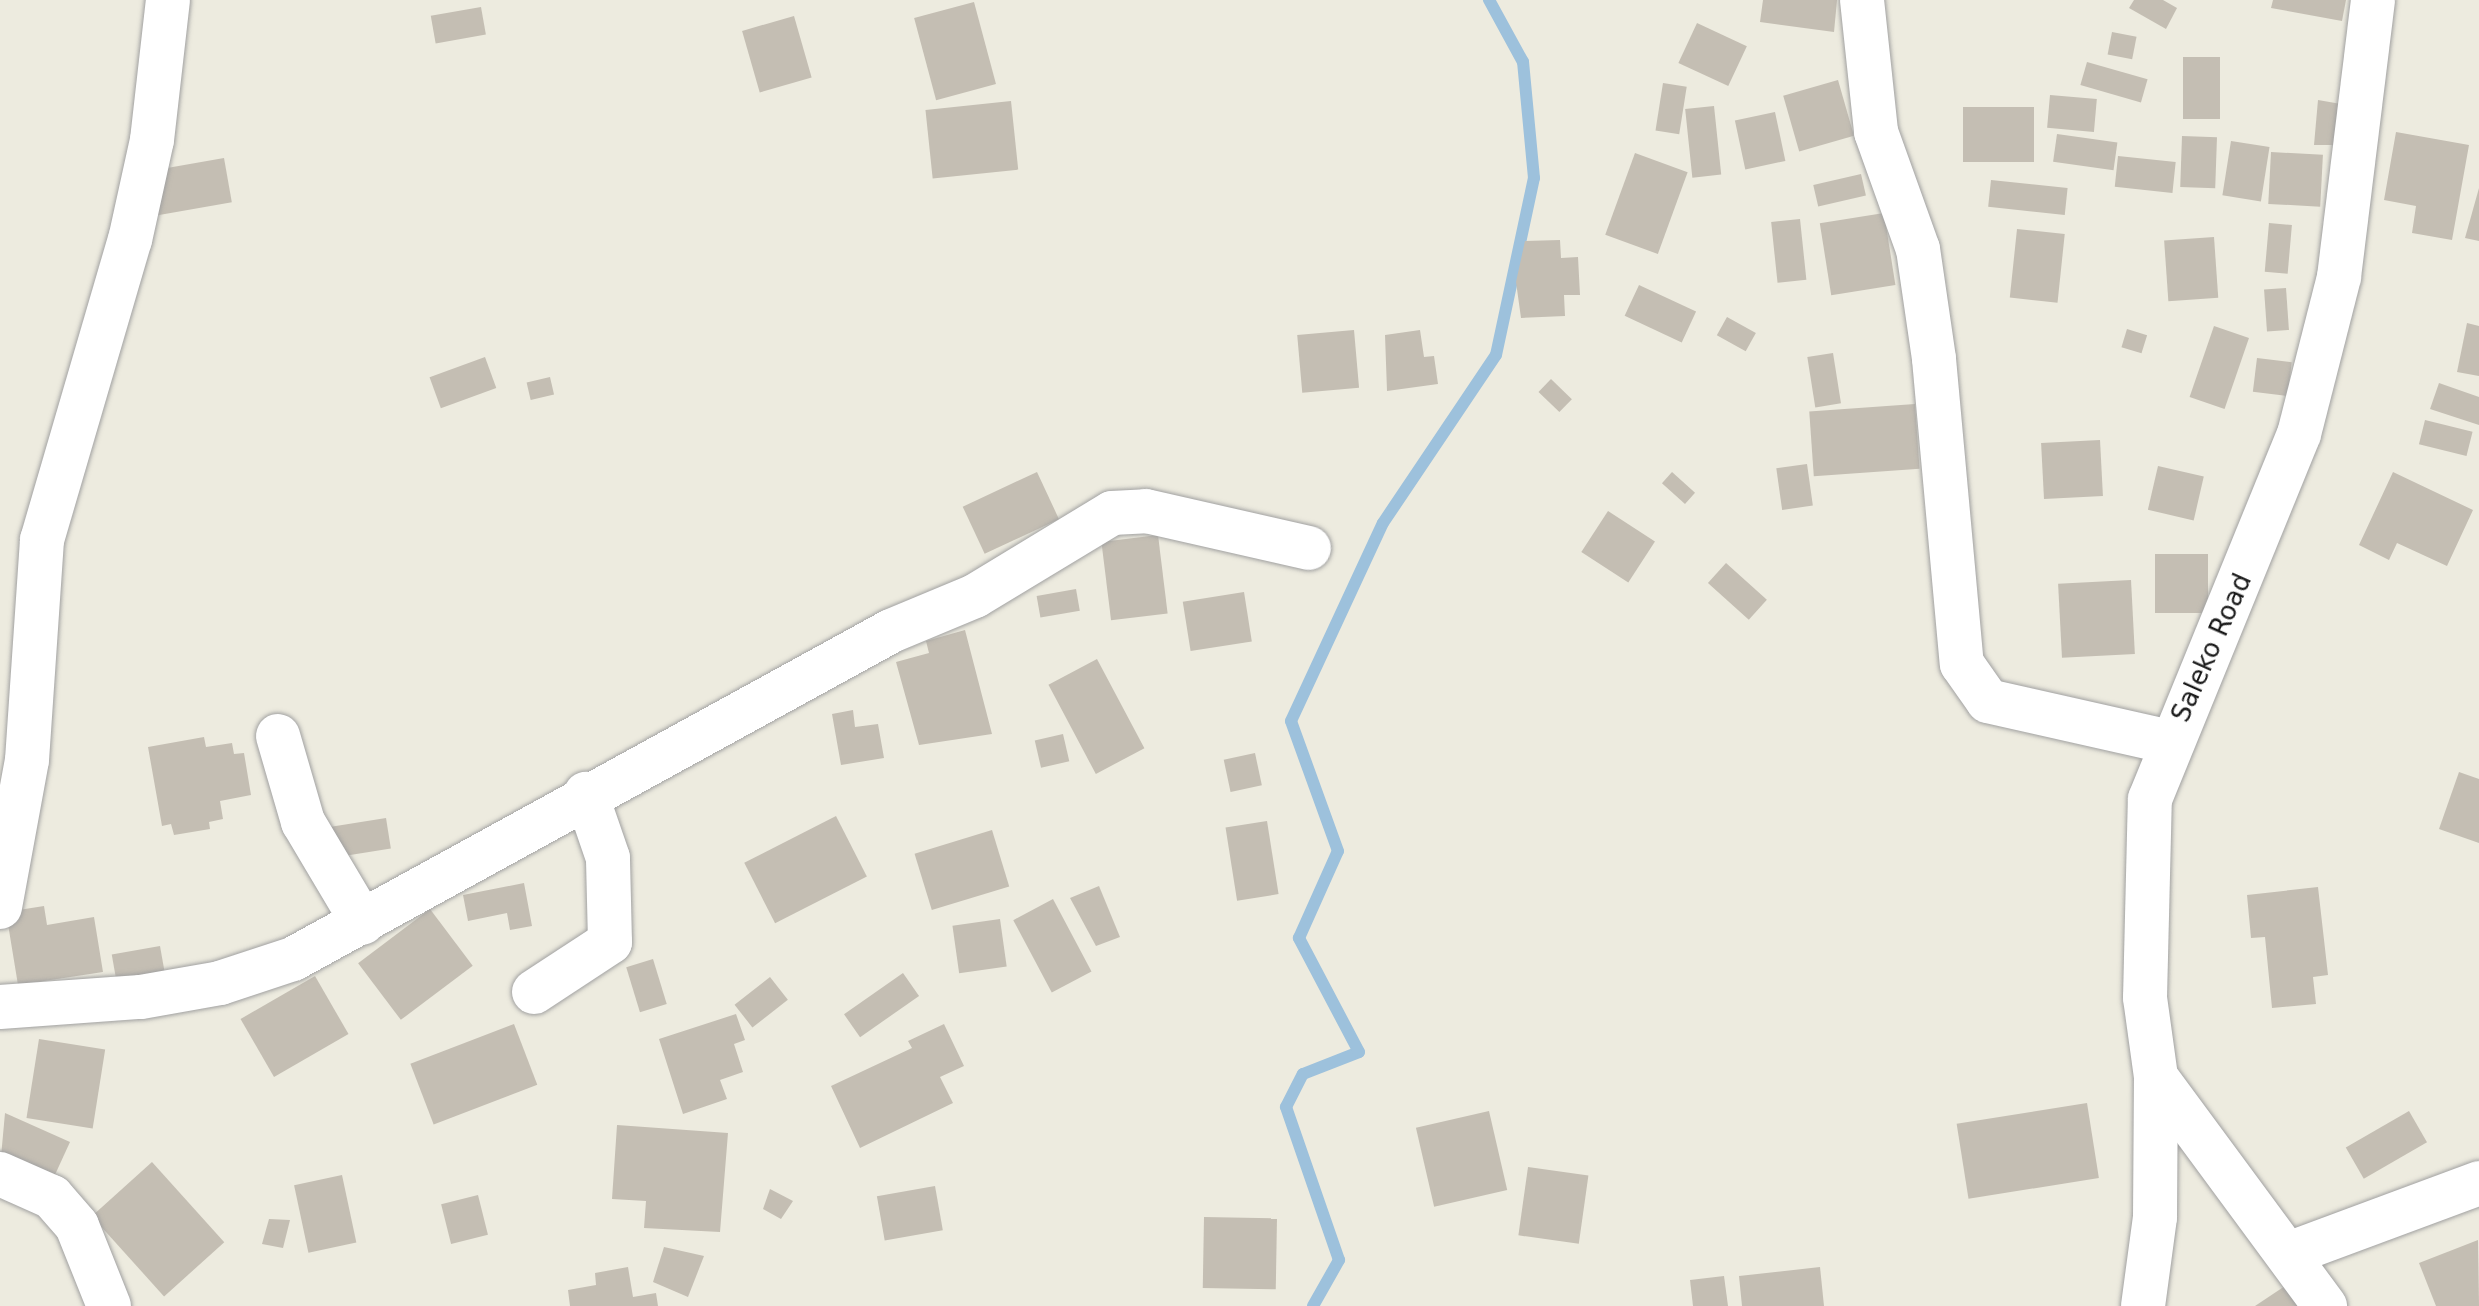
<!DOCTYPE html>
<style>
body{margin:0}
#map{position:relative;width:2479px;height:1306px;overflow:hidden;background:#edebdf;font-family:"DejaVu Sans",sans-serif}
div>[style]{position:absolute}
.stream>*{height:12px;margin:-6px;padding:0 6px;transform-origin:6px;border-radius:6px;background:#9dc1dc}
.building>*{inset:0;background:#c4beb3;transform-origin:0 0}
.roads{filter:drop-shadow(0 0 2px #a1a1a1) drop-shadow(0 0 2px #a1a1a1)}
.minor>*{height:44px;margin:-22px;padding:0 22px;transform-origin:22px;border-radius:22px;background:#fff}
span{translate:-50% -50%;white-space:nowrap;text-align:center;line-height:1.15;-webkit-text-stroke:8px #fff;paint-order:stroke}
.street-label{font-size:26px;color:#1a1a1a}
</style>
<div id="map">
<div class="stream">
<div style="left:1313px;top:1306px;width:53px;rotate:-60.5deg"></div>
<div style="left:1339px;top:1260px;width:162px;rotate:-109.1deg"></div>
<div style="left:1286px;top:1107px;width:37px;rotate:-63deg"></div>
<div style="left:1303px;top:1074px;width:60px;rotate:-21.4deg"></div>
<div style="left:1359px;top:1052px;width:129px;rotate:-117.8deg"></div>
<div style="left:1299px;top:938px;width:95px;rotate:-65.9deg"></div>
<div style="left:1338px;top:851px;width:138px;rotate:-109.9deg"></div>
<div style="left:1291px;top:721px;width:218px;rotate:-65.1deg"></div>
<div style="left:1383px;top:523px;width:202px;rotate:-56.1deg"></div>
<div style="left:1496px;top:355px;width:181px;rotate:-77.9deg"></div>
<div style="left:1534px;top:178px;width:117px;rotate:-95.4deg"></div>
<div style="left:1523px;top:62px;width:71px;rotate:-118.7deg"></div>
</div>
<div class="building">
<div style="clip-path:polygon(1763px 0,1837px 0,1834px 32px,1760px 22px)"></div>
<div style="clip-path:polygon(2134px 0,2163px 0,2177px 8px,2166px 29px,2129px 8px)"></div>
<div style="clip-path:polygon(2273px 0,2346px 0,2342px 21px,2271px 8px)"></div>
<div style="left:974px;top:2px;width:85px;height:62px;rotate:75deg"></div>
<div style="left:481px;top:7px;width:28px;height:51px;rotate:80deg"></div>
<div style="left:794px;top:16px;width:64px;height:54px;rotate:74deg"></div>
<div style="left:1697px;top:23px;width:55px;height:44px;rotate:25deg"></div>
<div style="left:2112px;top:32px;width:25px;height:23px;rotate:11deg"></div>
<div style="left:2183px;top:57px;width:37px;height:62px"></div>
<div style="left:2087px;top:62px;width:63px;height:24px;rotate:16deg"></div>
<div style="left:1838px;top:80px;width:58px;height:57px;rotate:74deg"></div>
<div style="left:1663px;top:83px;width:24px;height:48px;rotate:9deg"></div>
<div style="left:2050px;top:95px;width:47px;height:33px;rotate:5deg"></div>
<div style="clip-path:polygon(2318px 100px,2341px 104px,2358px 145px,2314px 145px)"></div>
<div style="left:1011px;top:101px;width:69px;height:86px;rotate:84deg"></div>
<div style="left:1714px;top:106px;width:69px;height:29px;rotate:84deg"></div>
<div style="left:1963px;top:107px;width:71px;height:55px"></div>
<div style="left:1775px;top:112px;width:50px;height:41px;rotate:78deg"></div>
<div style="clip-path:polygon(2396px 132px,2469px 145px,2452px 240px,2412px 233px,2416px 206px,2384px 200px)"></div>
<div style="left:2057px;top:134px;width:61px;height:28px;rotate:8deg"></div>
<div style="left:2182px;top:136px;width:35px;height:51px;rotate:2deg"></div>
<div style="left:2231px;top:141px;width:39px;height:55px;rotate:9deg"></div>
<div style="left:2271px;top:152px;width:52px;height:52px;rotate:3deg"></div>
<div style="left:1635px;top:153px;width:56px;height:87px;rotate:20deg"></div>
<div style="left:2118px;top:156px;width:58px;height:31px;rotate:6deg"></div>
<div style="left:224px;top:158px;width:45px;height:78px;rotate:80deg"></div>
<div style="left:1861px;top:174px;width:22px;height:49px;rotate:77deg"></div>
<div style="left:1991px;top:180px;width:77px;height:27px;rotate:6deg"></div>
<div style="clip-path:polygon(2479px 188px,2479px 241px,2465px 238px)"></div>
<div style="left:1884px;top:213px;width:73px;height:65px;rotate:81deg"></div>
<div style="left:1800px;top:219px;width:61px;height:29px;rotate:84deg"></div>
<div style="left:2269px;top:223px;width:23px;height:49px;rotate:5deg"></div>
<div style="left:2017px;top:229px;width:48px;height:69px;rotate:6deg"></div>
<div style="left:2214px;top:237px;width:61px;height:50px;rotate:86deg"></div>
<div style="clip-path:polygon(1560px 240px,1561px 258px,1578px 257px,1580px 295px,1564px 295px,1565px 316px,1521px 318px,1516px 282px,1525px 241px)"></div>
<div style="left:1639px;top:285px;width:63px;height:34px;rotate:25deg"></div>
<div style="left:2286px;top:288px;width:42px;height:22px;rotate:86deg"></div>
<div style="left:1727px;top:317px;width:33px;height:21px;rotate:29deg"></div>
<div style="clip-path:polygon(2467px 323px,2479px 326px,2479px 376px,2457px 372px)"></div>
<div style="left:2214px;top:326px;width:37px;height:75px;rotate:19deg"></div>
<div style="left:2127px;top:329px;width:21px;height:19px;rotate:17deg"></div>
<div style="left:1354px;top:330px;width:58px;height:57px;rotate:85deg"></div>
<div style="clip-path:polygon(1420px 330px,1424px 357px,1434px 356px,1438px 384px,1387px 391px,1385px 335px)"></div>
<div style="left:1833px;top:353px;width:51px;height:26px;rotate:81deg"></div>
<div style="left:485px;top:357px;width:33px;height:59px;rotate:70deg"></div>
<div style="left:2257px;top:358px;width:35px;height:34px;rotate:7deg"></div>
<div style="left:550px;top:377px;width:18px;height:24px;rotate:77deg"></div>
<div style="left:1551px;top:379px;width:29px;height:18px;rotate:44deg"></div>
<div style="clip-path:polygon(2439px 383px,2479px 397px,2479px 425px,2430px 409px)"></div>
<div style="left:1915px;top:404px;width:65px;height:106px;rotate:86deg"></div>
<div style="left:2425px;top:420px;width:49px;height:25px;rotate:14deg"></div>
<div style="left:2100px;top:440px;width:56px;height:59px;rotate:87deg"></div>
<div style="left:1807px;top:464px;width:42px;height:31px;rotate:82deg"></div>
<div style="left:2158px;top:466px;width:47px;height:45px;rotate:13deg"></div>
<div style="left:1037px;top:472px;width:52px;height:82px;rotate:65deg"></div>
<div style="left:1672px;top:472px;width:31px;height:15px;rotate:42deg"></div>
<div style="clip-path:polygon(2393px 472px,2473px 510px,2447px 566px,2397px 543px,2389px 560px,2359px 545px)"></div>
<div style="left:1608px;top:511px;width:56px;height:49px;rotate:33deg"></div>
<div style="left:1158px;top:535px;width:79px;height:57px;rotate:83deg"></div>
<div style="left:2155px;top:554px;width:53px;height:59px"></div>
<div style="left:1726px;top:563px;width:55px;height:27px;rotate:42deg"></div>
<div style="left:2131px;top:580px;width:74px;height:73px;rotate:87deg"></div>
<div style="left:1076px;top:589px;width:22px;height:40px;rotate:80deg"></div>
<div style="left:1244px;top:592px;width:50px;height:62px;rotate:81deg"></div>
<div style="clip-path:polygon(965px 630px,992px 734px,919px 745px,896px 662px,929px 653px,926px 641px)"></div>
<div style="left:1097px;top:659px;width:101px;height:55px;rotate:62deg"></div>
<div style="clip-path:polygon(853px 710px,855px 727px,878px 724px,884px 758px,841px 765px,832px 714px)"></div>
<div style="left:1063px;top:734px;width:28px;height:29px;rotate:77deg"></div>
<div style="clip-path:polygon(204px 737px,206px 747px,232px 743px,234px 754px,244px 753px,251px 795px,220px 801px,223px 819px,209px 822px,210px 829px,174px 835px,171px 824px,162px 826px,148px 747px)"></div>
<div style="left:1255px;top:753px;width:33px;height:32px;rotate:78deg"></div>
<div style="clip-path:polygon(2459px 772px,2479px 779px,2479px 843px,2439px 829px)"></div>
<div style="left:836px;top:816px;width:68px;height:103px;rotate:63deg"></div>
<div style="left:386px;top:818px;width:31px;height:65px;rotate:81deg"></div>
<div style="left:1267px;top:821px;width:74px;height:42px;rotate:81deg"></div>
<div style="left:992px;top:830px;width:59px;height:81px;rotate:73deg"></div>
<div style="clip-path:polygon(524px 883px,532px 926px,510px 930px,507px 913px,468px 921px,463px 895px)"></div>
<div style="clip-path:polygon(1099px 886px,1120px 937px,1096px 946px,1070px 898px)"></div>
<div style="clip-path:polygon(2318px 887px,2328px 975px,2313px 977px,2316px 1004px,2272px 1008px,2265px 937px,2251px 938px,2247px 895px)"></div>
<div style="left:1053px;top:899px;width:82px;height:45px;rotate:62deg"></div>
<div style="clip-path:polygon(44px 906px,47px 925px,94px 917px,103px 972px,18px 985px,6px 912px)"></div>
<div style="left:430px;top:909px;width:71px;height:90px;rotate:53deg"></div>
<div style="left:1000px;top:919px;width:48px;height:48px;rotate:82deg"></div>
<div style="left:160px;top:946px;width:28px;height:49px;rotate:80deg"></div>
<div style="left:653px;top:959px;width:47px;height:28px;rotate:73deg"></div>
<div style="left:903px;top:973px;width:28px;height:72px;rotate:55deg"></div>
<div style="left:315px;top:976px;width:67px;height:86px;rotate:60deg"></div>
<div style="left:770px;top:977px;width:29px;height:45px;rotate:52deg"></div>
<div style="clip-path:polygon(736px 1014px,745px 1040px,734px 1044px,743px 1072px,720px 1080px,727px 1099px,683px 1114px,659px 1039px)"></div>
<div style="left:514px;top:1024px;width:65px;height:111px;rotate:69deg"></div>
<div style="clip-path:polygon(944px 1024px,964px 1066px,940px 1077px,953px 1103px,860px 1148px,831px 1086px,912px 1048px,908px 1041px)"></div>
<div style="left:39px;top:1039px;width:67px;height:80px;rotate:9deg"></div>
<div style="left:2087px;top:1103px;width:76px;height:132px;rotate:81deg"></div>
<div style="left:1489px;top:1111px;width:81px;height:75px;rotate:77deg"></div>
<div style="left:2409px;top:1111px;width:36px;height:73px;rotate:60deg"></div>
<div style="clip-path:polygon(5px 1113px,70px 1142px,48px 1190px,0 1168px)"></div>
<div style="clip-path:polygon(617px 1125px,728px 1133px,720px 1232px,644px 1228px,646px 1201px,612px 1199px)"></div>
<div style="left:152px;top:1162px;width:108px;height:81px;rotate:48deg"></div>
<div style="left:1528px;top:1167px;width:61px;height:69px;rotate:8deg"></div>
<div style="left:342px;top:1175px;width:69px;height:49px;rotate:78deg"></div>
<div style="left:935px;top:1186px;width:45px;height:59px;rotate:80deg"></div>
<div style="clip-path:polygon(770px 1189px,793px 1201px,781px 1219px,763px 1209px)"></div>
<div style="left:478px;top:1195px;width:41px;height:38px;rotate:76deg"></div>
<div style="left:1204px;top:1217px;width:73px;height:71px;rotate:1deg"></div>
<div style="clip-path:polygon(269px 1219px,290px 1220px,283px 1248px,262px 1244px)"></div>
<div style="clip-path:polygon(2478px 1240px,2479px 1306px,2436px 1306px,2419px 1263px)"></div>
<div style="clip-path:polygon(664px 1247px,704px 1256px,688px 1297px,653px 1282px)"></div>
<div style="clip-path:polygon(628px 1267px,633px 1297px,656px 1293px,658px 1306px,570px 1306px,568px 1290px,596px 1285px,595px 1273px)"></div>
<div style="clip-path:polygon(1820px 1267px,1824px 1306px,1742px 1306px,1739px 1276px)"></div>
<div style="clip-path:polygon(1724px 1276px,1728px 1306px,1693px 1306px,1690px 1280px)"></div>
<div style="clip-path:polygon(2291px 1282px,2308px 1306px,2255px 1306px)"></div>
</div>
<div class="roads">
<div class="minor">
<div style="left:1862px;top:0;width:133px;rotate:83.9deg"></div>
<div style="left:1876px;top:132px;width:124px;rotate:70.3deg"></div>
<div style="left:1918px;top:249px;width:111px;rotate:81.7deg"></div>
<div style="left:1934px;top:359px;width:306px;rotate:84.8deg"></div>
<div style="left:1962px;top:664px;width:45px;rotate:54.9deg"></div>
<div style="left:1988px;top:701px;width:187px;rotate:12.7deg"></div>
<div style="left:278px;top:736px;width:90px;rotate:73.8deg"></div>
<div style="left:303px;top:822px;width:117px;rotate:59.3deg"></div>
<div style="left:0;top:907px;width:149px;rotate:-79.6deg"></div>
<div style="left:27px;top:760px;width:221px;rotate:-86.1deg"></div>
<div style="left:42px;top:540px;width:313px;rotate:-73.7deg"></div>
<div style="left:130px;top:240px;width:102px;rotate:-77.6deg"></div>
<div style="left:152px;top:140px;width:141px;rotate:-83.5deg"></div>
<div style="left:534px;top:992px;width:91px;rotate:-33.3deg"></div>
<div style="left:610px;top:942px;width:84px;rotate:-91.4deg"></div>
<div style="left:608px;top:858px;width:68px;rotate:-109deg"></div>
<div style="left:0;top:1007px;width:141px;rotate:-4.1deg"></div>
<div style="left:141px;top:997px;width:80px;rotate:-10deg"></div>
<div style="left:220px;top:983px;width:77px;rotate:-18.2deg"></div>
<div style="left:293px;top:959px;width:682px;rotate:-28.74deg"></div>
<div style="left:891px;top:631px;width:91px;rotate:-22.6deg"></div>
<div style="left:975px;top:596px;width:160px;rotate:-31.2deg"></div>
<div style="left:1112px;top:513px;width:34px;rotate:-3deg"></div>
<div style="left:1146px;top:511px;width:167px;rotate:12.8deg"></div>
<div style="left:2156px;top:1077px;width:285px;rotate:53.6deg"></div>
<div style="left:0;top:1174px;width:57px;rotate:23.9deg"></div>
<div style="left:52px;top:1197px;width:38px;rotate:49deg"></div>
<div style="left:77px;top:1226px;width:86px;rotate:68.2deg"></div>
<div style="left:2291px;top:1253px;width:201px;rotate:-20.4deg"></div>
<div style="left:2143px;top:1306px;width:90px;rotate:-82.3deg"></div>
<div style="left:2155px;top:1217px;width:140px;rotate:-89.6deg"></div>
<div style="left:2156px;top:1077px;width:80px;rotate:-97.9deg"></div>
<div style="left:2145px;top:998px;width:199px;rotate:-88.6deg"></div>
<div style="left:2150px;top:799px;width:394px;rotate:-67.8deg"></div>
<div style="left:2299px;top:434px;width:162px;rotate:-75.7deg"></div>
<div style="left:2339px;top:277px;width:279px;rotate:-83deg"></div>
</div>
</div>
<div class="street-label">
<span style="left:2212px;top:648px;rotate:-66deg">Saleko Road</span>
</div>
</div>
